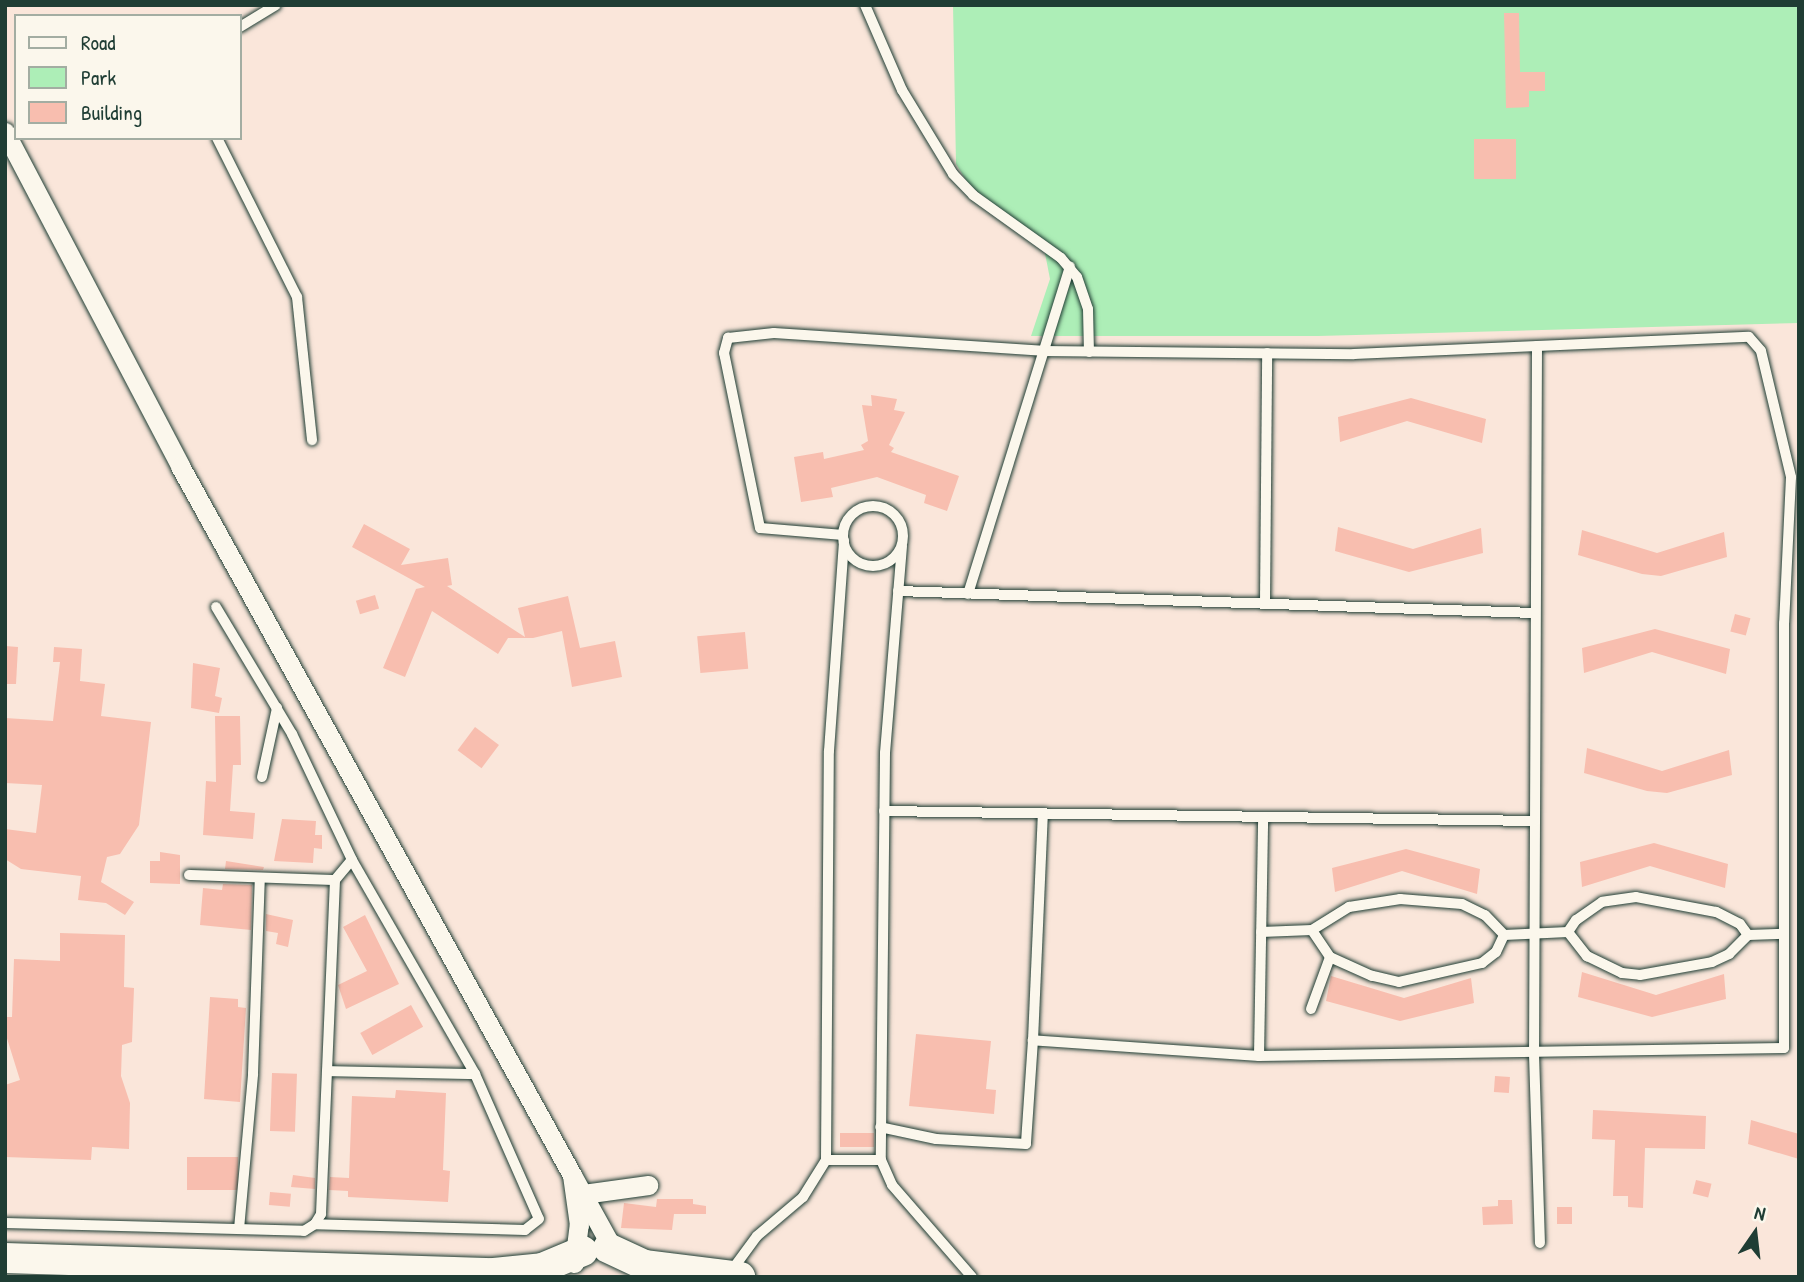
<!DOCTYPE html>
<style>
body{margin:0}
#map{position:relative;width:1804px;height:1282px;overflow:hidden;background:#fae6da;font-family:"Patrick Hand",sans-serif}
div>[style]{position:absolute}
.green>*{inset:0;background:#adeeb7}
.building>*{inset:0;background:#f8beaf;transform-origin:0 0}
.roads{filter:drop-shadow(0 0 2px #1f3d34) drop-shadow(0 0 2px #1f3d34)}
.lane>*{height:10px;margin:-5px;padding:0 5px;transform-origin:5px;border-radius:5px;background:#fbf7ec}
.lane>.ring{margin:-5px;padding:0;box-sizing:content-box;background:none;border:10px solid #fbf7ec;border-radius:50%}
.street>*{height:19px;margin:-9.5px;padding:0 9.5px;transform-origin:9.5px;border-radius:9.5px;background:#fbf7ec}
.primary>*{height:30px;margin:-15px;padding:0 15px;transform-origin:15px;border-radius:15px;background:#fbf7ec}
span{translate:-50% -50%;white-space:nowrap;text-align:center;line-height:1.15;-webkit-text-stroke:5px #fbf7ec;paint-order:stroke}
.frame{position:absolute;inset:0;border:7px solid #1f3d34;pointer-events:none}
.legend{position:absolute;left:14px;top:14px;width:228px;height:126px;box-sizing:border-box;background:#fbf7ec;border:2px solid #a3ada2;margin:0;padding:9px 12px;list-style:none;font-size:21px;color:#1f3d34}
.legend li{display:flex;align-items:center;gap:14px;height:35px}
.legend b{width:35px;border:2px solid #a3ada2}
.north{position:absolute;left:1720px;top:1198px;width:70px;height:70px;-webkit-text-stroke:5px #fbf7ec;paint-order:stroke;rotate:14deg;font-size:19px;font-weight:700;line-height:28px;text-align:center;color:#1f3d34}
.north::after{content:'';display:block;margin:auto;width:24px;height:32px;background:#1f3d34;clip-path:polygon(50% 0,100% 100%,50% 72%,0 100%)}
</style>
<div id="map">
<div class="green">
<div style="clip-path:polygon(953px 5px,1799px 5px,1799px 323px,1318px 336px,1031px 336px,1050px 279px,1043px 243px,969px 185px,956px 164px)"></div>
</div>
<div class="building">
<div style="clip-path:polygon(1504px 13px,1519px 13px,1520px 72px,1545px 72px,1545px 91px,1529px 91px,1529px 107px,1506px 108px)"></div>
<div style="left:1474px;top:139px;width:42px;height:40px"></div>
<div style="clip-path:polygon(871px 395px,897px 399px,894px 410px,905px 412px,889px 445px,894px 448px,891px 452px,959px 476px,947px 511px,924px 503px,926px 495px,877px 477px,831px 488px,833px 497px,801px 502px,794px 457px,823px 452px,824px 459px,864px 450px,861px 445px,868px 441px,862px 405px,872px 406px)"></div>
<div style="clip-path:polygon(1411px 398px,1486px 419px,1482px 443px,1407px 421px,1340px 442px,1338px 417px)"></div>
<div style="clip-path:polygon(364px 524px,410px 549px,401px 565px,448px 558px,452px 585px,447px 586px,525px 637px,518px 608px,568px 596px,580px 648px,615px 641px,622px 677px,572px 687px,562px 631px,533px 638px,508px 638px,498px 654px,432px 611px,405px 677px,383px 668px,416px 589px,425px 587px,352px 547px)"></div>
<div style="clip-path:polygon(1338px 527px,1413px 549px,1481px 528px,1483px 553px,1409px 572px,1335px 551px)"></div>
<div style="clip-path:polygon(1582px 530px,1657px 553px,1724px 532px,1727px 557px,1661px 576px,1642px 574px,1578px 555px)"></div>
<div style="left:375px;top:595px;width:14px;height:20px;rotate:73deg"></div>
<div style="left:1735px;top:614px;width:16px;height:18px;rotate:15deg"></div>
<div style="clip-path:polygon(1655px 629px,1730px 649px,1726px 674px,1652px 652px,1584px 673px,1582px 648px)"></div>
<div style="left:745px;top:632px;width:37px;height:48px;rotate:85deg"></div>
<div style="clip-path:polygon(5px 646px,18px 647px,16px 684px,5px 684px)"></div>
<div style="clip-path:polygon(54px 647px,82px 649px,80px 681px,105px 684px,101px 716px,151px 722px,139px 825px,120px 854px,107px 857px,101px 882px,134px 902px,125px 915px,106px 903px,78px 900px,81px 876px,21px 869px,5px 859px,5px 829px,36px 833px,42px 785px,5px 783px,5px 718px,53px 721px,60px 662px,53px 662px)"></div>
<div style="clip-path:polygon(193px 663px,220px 668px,215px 696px,222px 698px,219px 713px,191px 708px)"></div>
<div style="clip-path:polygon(215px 716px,240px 716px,241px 765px,233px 765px,230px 811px,255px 813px,253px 839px,203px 835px,206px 781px,216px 782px)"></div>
<div style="left:475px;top:727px;width:30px;height:29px;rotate:37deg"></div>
<div style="clip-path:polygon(1587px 748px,1662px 771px,1729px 750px,1732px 775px,1667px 793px,1647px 791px,1584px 773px)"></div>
<div style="clip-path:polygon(282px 819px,316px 821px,315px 835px,322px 835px,322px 849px,314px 848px,313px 863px,274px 861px)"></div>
<div style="clip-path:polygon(1654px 843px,1728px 864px,1725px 888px,1650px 866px,1582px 887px,1580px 862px)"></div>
<div style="clip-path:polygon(1406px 849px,1480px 869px,1477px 894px,1402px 871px,1335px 892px,1332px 868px)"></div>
<div style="clip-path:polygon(160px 852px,180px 855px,180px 884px,150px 883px,150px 861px,160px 861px)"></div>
<div style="clip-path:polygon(226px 861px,264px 867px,263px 870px,225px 869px)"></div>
<div style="clip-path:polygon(223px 884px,252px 885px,251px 930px,200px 925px,203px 888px,222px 890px)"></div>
<div style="clip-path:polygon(266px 914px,293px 920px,288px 947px,276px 944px,278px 933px,266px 931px)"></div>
<div style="clip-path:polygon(365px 915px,399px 984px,346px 1009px,338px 985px,367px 971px,343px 927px)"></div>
<div style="clip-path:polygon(60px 933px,125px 935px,124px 987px,134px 988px,132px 1042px,122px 1045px,121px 1076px,130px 1103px,129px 1149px,92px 1147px,91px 1160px,5px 1157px,5px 1085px,20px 1080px,5px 1032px,5px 1017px,12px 1017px,14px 959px,60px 961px)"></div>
<div style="clip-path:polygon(1582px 972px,1656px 995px,1724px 974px,1726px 999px,1652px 1017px,1578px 997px)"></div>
<div style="clip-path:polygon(1331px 976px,1404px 998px,1471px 978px,1474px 1003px,1400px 1021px,1326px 1001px)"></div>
<div style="clip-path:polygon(210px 997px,238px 999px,238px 1007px,246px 1008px,240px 1102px,204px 1099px)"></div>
<div style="left:411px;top:1005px;width:25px;height:58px;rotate:61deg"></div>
<div style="clip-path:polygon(916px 1034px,991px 1041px,986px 1089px,996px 1090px,994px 1114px,909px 1106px)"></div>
<div style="left:272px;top:1073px;width:25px;height:58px;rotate:2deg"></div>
<div style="left:1495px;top:1076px;width:15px;height:16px;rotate:4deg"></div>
<div style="clip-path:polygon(396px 1090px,446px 1093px,443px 1170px,450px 1171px,448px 1202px,348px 1197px,348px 1191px,329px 1190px,330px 1177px,349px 1178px,352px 1096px,395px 1098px)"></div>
<div style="clip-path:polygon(1593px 1110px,1706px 1116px,1705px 1149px,1645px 1148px,1643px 1208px,1628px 1207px,1628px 1196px,1613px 1196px,1615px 1140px,1592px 1139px)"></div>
<div style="clip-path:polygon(1751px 1120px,1799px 1134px,1799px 1159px,1748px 1144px)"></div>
<div style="left:840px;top:1133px;width:34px;height:14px"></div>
<div style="left:187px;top:1157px;width:51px;height:33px"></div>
<div style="clip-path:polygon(293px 1175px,315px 1178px,315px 1189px,291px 1187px)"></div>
<div style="left:1696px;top:1180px;width:16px;height:14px;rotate:14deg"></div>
<div style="left:270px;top:1192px;width:21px;height:13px;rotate:5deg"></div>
<div style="clip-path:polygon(657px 1199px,693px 1199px,693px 1204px,706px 1206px,706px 1214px,674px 1214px,672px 1230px,621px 1228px,624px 1203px,656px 1207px)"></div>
<div style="clip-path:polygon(1498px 1200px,1512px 1200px,1513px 1224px,1483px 1225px,1482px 1207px,1498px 1206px)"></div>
<div style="left:1557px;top:1207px;width:15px;height:17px"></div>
</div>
<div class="roads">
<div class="lane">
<div style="left:865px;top:5px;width:93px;rotate:66.5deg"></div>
<div style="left:902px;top:90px;width:98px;rotate:58.7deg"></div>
<div style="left:953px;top:174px;width:29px;rotate:46deg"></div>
<div style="left:973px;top:195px;width:108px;rotate:35.6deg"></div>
<div style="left:1061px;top:258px;width:25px;rotate:50deg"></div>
<div style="left:1077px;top:277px;width:34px;rotate:71deg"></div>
<div style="left:1088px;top:309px;width:43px;rotate:88.7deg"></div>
<div style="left:240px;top:27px;width:42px;rotate:-31.4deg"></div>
<div style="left:217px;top:138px;width:178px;rotate:63.3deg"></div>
<div style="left:297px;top:297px;width:144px;rotate:84deg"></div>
<div style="left:1537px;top:346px;width:708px;rotate:90.24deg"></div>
<div style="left:1534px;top:1054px;width:189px;rotate:88.2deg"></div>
<div class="ring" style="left:843px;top:506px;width:50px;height:50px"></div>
<div style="left:843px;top:535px;width:83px;rotate:-175.2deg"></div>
<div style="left:760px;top:528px;width:179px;rotate:-101.6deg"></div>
<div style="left:724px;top:353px;width:16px;rotate:-75deg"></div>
<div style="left:728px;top:338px;width:46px;rotate:-6.2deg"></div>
<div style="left:774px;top:333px;width:269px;rotate:3.8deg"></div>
<div style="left:1042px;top:351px;width:312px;rotate:0.6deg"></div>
<div style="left:1354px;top:354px;width:395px;rotate:-2.5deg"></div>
<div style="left:1749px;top:337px;width:18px;rotate:49deg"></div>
<div style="left:1761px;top:351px;width:130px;rotate:76.6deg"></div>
<div style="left:1791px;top:477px;width:146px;rotate:92.7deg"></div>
<div style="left:1784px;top:623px;width:425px;rotate:90deg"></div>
<div style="left:1784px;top:1048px;width:525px;rotate:179.13deg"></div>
<div style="left:1259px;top:1056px;width:227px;rotate:-176deg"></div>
<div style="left:1033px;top:1040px;width:104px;rotate:93.9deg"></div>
<div style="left:1026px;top:1144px;width:90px;rotate:-176.8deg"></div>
<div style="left:936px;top:1139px;width:57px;rotate:-167.9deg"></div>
<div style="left:902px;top:546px;width:208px;rotate:94.7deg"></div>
<div style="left:885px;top:753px;width:407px;rotate:90.6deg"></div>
<div style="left:881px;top:1160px;width:27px;rotate:66deg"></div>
<div style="left:892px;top:1185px;width:122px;rotate:49deg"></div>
<div style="left:898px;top:591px;width:637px;rotate:1.98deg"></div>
<div style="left:968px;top:594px;width:343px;rotate:-72.7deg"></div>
<div style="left:1265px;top:603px;width:250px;rotate:-89.5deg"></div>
<div style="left:216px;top:607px;width:148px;rotate:59.1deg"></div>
<div style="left:292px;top:734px;width:140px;rotate:64.5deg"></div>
<div style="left:352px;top:860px;width:247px;rotate:60.1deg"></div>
<div style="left:475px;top:1074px;width:158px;rotate:66.2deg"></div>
<div style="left:539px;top:1219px;width:18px;rotate:142deg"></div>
<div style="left:525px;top:1230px;width:210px;rotate:-178.4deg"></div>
<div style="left:262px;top:777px;width:71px;rotate:-77.7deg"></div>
<div style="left:884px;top:811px;width:651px;rotate:0.88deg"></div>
<div style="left:189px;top:875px;width:146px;rotate:2deg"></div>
<div style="left:1261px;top:932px;width:51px;rotate:-2.2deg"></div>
<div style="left:1312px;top:930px;width:44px;rotate:-31.9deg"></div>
<div style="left:1349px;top:907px;width:52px;rotate:-8.9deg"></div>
<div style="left:1400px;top:899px;width:62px;rotate:4.6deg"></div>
<div style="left:1462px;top:904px;width:25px;rotate:26deg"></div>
<div style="left:1485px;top:915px;width:28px;rotate:46deg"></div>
<div style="left:1504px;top:935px;width:19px;rotate:115deg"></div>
<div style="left:1496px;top:952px;width:18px;rotate:142deg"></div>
<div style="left:1482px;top:963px;width:85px;rotate:167.1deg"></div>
<div style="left:1399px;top:982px;width:28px;rotate:-167deg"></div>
<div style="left:1372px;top:976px;width:46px;rotate:-155.7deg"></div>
<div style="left:1330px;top:957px;width:32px;rotate:-124deg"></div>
<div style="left:1504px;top:935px;width:64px;rotate:-2.7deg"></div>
<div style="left:1748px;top:935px;width:14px;rotate:-126deg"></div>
<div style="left:1740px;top:924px;width:27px;rotate:-153deg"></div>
<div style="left:1716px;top:912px;width:81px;rotate:-169.4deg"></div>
<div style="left:1636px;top:897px;width:34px;rotate:172deg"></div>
<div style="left:1602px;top:902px;width:32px;rotate:145deg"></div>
<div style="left:1576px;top:920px;width:14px;rotate:124deg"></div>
<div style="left:1568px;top:932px;width:31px;rotate:52deg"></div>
<div style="left:1587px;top:956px;width:39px;rotate:26deg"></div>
<div style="left:1622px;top:973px;width:18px;rotate:6deg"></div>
<div style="left:1640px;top:975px;width:73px;rotate:-10.2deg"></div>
<div style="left:1712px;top:962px;width:19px;rotate:-25deg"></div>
<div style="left:1729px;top:954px;width:27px;rotate:-45deg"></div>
<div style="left:1748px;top:935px;width:36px;rotate:-2deg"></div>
<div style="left:1311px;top:1009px;width:55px;rotate:-69.9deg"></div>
<div style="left:1033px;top:1040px;width:226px;rotate:-87.5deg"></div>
<div style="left:1259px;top:1056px;width:239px;rotate:-89deg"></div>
<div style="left:327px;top:1071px;width:148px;rotate:1.2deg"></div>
<div style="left:826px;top:1160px;width:55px"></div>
<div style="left:5px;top:1223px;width:299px;rotate:1.5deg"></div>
<div style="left:304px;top:1231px;width:13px;rotate:-32deg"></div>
<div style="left:315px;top:1224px;width:12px;rotate:-59deg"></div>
<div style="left:321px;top:1214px;width:334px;rotate:-87.6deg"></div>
<div style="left:335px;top:880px;width:26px;rotate:-50deg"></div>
<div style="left:239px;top:1229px;width:156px;rotate:-84.8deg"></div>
<div style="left:253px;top:1074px;width:196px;rotate:-88deg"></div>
<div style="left:732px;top:1270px;width:42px;rotate:-53.7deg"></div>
<div style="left:757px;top:1236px;width:60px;rotate:-40.3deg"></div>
<div style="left:803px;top:1197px;width:44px;rotate:-58.1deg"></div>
<div style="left:826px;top:1160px;width:409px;rotate:-89.6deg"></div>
<div style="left:829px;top:751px;width:211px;rotate:-85.9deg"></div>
</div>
<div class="street">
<div style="left:5px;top:132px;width:377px;rotate:62.3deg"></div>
<div style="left:180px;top:466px;width:810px;rotate:61.06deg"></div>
<div style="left:576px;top:1195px;width:73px;rotate:-7.9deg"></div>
<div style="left:574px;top:1263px;width:38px;rotate:-83deg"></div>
<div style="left:579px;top:1225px;width:50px;rotate:-98deg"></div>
<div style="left:572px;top:1175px;width:89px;rotate:61.1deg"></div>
</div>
<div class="primary">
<div style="left:608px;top:1248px;width:40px;rotate:25deg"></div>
<div style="left:644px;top:1265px;width:97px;rotate:7.1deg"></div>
<div style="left:5px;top:1258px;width:489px;rotate:1.8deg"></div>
<div style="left:494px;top:1273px;width:48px;rotate:-5.9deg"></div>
<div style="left:542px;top:1268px;width:44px;rotate:-22.5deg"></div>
</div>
</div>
<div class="frame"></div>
<ul class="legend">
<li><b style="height:9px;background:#fbf7ec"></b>Road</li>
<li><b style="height:19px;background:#adeeb7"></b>Park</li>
<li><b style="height:19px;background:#f8beaf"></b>Building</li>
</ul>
<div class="north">N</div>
</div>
